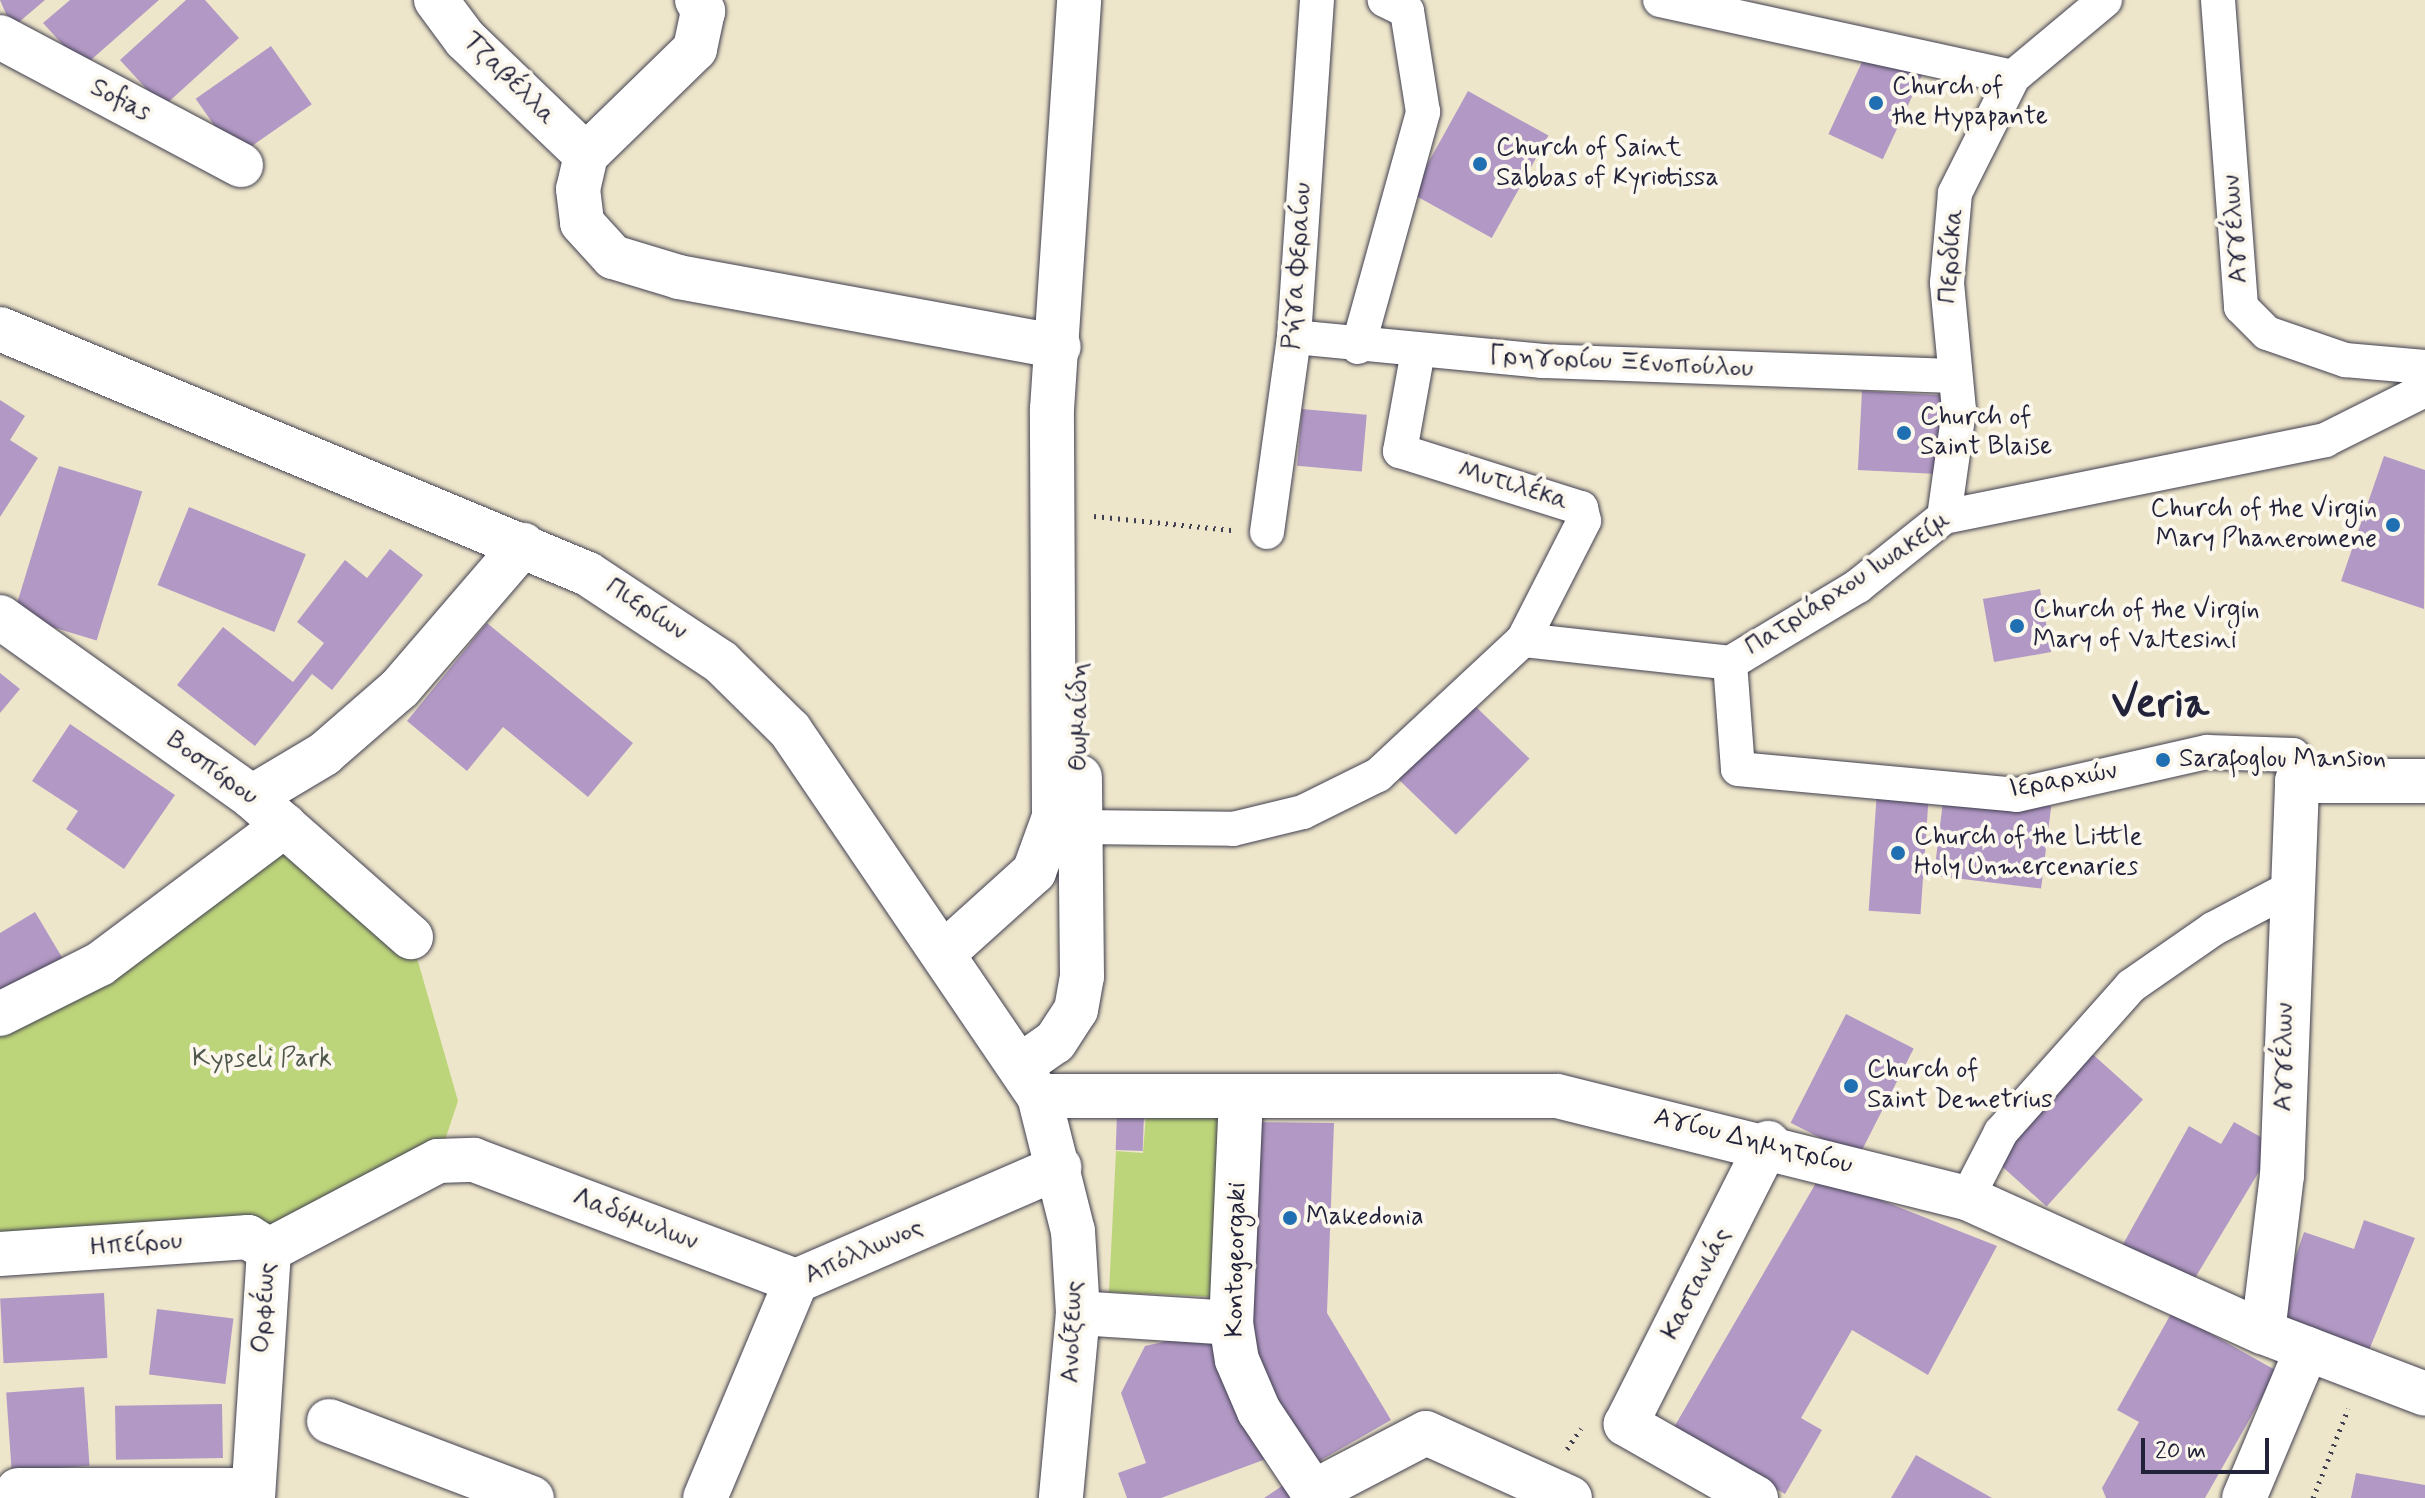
<!DOCTYPE html>
<meta charset="utf-8">
<style>
body{margin:0}
#map{position:relative;width:2425px;height:1498px;overflow:hidden;background:#eee6ca;font-family:Mynerve,sans-serif}
div>[style]{position:absolute}
.green>*{inset:0;background:#bdd57a}
.building>*{inset:0;background:#b299c5;transform-origin:0 0}
.path>*{height:5px;margin-top:-2.5px;transform-origin:0;background:repeating-linear-gradient(90deg,#413f50 0 2px,transparent 0 8px)}
.roads{filter:drop-shadow(0 0 2px #413f50) drop-shadow(0 0 2px #413f50)}
.pedestrian>*{height:34px;margin:-17px;padding:0 17px;transform-origin:17px;border-radius:17px;background:#fff}
.minor>*{height:44px;margin:-22px;padding:0 22px;transform-origin:22px;border-radius:22px;background:#fff}
.tertiary>*{height:44px;margin:-22px;padding:0 22px;transform-origin:22px;border-radius:22px;background:#fff}
.primary>*{height:44px;margin:-22px;padding:0 22px;transform-origin:22px;border-radius:22px;background:#fff}
.dots>*{width:22px;height:22px;translate:-50% -50%;box-sizing:border-box;border:4px solid #fbf7ec;border-radius:50%}
span{translate:-50% -50%;white-space:nowrap;text-align:center;line-height:1.15;-webkit-text-stroke:8px #fbf7ec;paint-order:stroke}
.street-label{font-size:26px;color:#22223b}
.poi-label{font-size:26px;color:#22223b}
.left{translate:0 -50%;text-align:left}
.right{translate:-100% -50%;text-align:right}
.park-label{font-size:26px;color:#50584e}
.town-label{font-size:42px;color:#22223b;font-weight:700}
.scale{position:absolute;left:2141px;top:1438px;width:128px;height:36px;box-sizing:border-box;border:4px solid #22223b;border-top:0;padding-left:10px;font-size:24px;line-height:28px;white-space:nowrap;color:#22223b;-webkit-text-stroke:6px #fbf7ec;paint-order:stroke}
</style>
<div id="map">
<div class="green">
<div style="clip-path:polygon(285px 825px,411px 937px,458px 1101px,438px 1161px,269px 1250px,0 1254px,0 1014px)"></div>
<div style="clip-path:polygon(1146px 1114px,1225px 1117px,1216px 1297px,1109px 1292px,1116px 1151px,1143px 1153px)"></div>
</div>
<div class="building">
<div style="clip-path:polygon(0 0,45px 0,12px 28px)"></div>
<div style="clip-path:polygon(70px 0,159px 0,83px 67px,43px 23px)"></div>
<div style="clip-path:polygon(186px 0,205px 0,239px 38px,163px 107px,120px 60px)"></div>
<div style="left:271px;top:46px;width:71px;height:92px;rotate:55deg"></div>
<div style="left:1869px;top:47px;width:60px;height:96px;rotate:25deg"></div>
<div style="left:1468px;top:91px;width:92px;height:117px;rotate:29deg"></div>
<div style="left:1862px;top:391px;width:90px;height:79px;rotate:3deg"></div>
<div style="clip-path:polygon(0 400px,25px 416px,10px 440px,38px 458px,0 517px)"></div>
<div style="left:1302px;top:409px;width:65px;height:57px;rotate:5deg"></div>
<div style="clip-path:polygon(2384px 456px,2425px 470px,2424px 609px,2341px 581px)"></div>
<div style="left:59px;top:466px;width:87px;height:156px;rotate:17deg"></div>
<div style="left:189px;top:507px;width:126px;height:84px;rotate:22deg"></div>
<div style="clip-path:polygon(390px 549px,423px 575px,332px 690px,312px 674px,255px 746px,177px 685px,223px 627px,293px 682px,324px 643px,297px 622px,345px 560px,367px 578px)"></div>
<div style="left:2040px;top:589px;width:64px;height:58px;rotate:80deg"></div>
<div style="clip-path:polygon(487px 623px,633px 743px,588px 797px,503px 727px,467px 771px,407px 721px)"></div>
<div style="clip-path:polygon(0 673px,20px 689px,0 713px)"></div>
<div style="left:1472px;top:703px;width:80px;height:106px;rotate:44deg"></div>
<div style="clip-path:polygon(70px 724px,175px 795px,124px 869px,66px 829px,78px 811px,32px 781px)"></div>
<div style="left:1877px;top:791px;width:52px;height:120px;rotate:4deg"></div>
<div style="left:1944px;top:793px;width:108px;height:83px;rotate:7deg"></div>
<div style="clip-path:polygon(35px 912px,66px 964px,0 1005px,0 933px)"></div>
<div style="left:1846px;top:1014px;width:76px;height:122px;rotate:27deg"></div>
<div style="left:2088px;top:1050px;width:74px;height:144px;rotate:42deg"></div>
<div style="left:1117px;top:1113px;width:27px;height:37px;rotate:2deg"></div>
<div style="clip-path:polygon(1254px 1122px,1334px 1123px,1327px 1313px,1391px 1420px,1316px 1463px,1246px 1346px)"></div>
<div style="clip-path:polygon(2234px 1122px,2275px 1145px,2186px 1293px,2117px 1255px,2189px 1126px,2221px 1144px)"></div>
<div style="clip-path:polygon(1820px 1176px,1997px 1246px,1928px 1375px,1852px 1330px,1801px 1418px,1822px 1430px,1785px 1494px,1673px 1429px)"></div>
<div style="clip-path:polygon(2364px 1220px,2415px 1238px,2367px 1355px,2273px 1323px,2304px 1232px,2354px 1249px)"></div>
<div style="left:104px;top:1293px;width:65px;height:104px;rotate:87deg"></div>
<div style="left:157px;top:1309px;width:77px;height:66px;rotate:7deg"></div>
<div style="clip-path:polygon(2172px 1312px,2277px 1371px,2205px 1498px,2106px 1498px,2102px 1488px,2139px 1422px,2117px 1410px)"></div>
<div style="clip-path:polygon(1181px 1338px,1223px 1343px,1266px 1459px,1161px 1498px,1127px 1498px,1118px 1473px,1146px 1463px,1121px 1393px,1145px 1346px)"></div>
<div style="left:84px;top:1387px;width:79px;height:78px;rotate:86deg"></div>
<div style="left:222px;top:1404px;width:54px;height:107px;rotate:89deg"></div>
<div style="clip-path:polygon(1916px 1455px,1992px 1498px,1891px 1498px)"></div>
<div style="clip-path:polygon(2356px 1473px,2425px 1485px,2425px 1498px,2351px 1498px)"></div>
<div style="clip-path:polygon(1297px 1476px,1312px 1498px,1264px 1498px)"></div>
</div>
<div class="path">
<div style="left:1094px;top:516px;width:138px;rotate:5.8deg"></div>
<div style="left:1567px;top:1449px;width:25px;rotate:-56deg"></div>
<div style="left:2313px;top:1498px;width:96px;rotate:-68.5deg"></div>
</div>
<div class="roads">
<div class="pedestrian">
<div style="left:1660px;top:0;width:361px;rotate:12.3deg"></div>
<div style="left:2218px;top:0;width:308px;rotate:85.7deg"></div>
<div style="left:2241px;top:307px;width:37px;rotate:45deg"></div>
<div style="left:2267px;top:333px;width:83px;rotate:19.1deg"></div>
<div style="left:2345px;top:360px;width:80px;rotate:5deg"></div>
<div style="left:1294px;top:337px;width:249px;rotate:5.5deg"></div>
<div style="left:1542px;top:361px;width:408px;rotate:2.1deg"></div>
<div style="left:1358px;top:347px;width:244px;rotate:-74.5deg"></div>
<div style="left:1423px;top:112px;width:102px;rotate:-99deg"></div>
<div style="left:1407px;top:11px;width:25px;rotate:-154deg"></div>
<div style="left:1418px;top:351px;width:102px;rotate:100.2deg"></div>
<div style="left:1400px;top:451px;width:190px;rotate:17.5deg"></div>
<div style="left:1581px;top:508px;width:13px;rotate:77deg"></div>
<div style="left:1584px;top:521px;width:134px;rotate:117.1deg"></div>
<div style="left:1944px;top:517px;width:108px;rotate:-82deg"></div>
<div style="left:1959px;top:410px;width:128px;rotate:-95.4deg"></div>
<div style="left:1947px;top:283px;width:90px;rotate:-84.9deg"></div>
<div style="left:1955px;top:193px;width:130px;rotate:-63.4deg"></div>
<div style="left:2013px;top:77px;width:120px;rotate:-39.9deg"></div>
<div style="left:1267px;top:532px;width:197px;rotate:-82.1deg"></div>
<div style="left:1294px;top:337px;width:338px;rotate:-86.1deg"></div>
<div style="left:1730px;top:663px;width:106px;rotate:85.7deg"></div>
<div style="left:1738px;top:769px;width:280px;rotate:5.3deg"></div>
<div style="left:2017px;top:795px;width:195px;rotate:-12.8deg"></div>
<div style="left:2207px;top:752px;width:86px;rotate:2deg"></div>
<div style="left:2293px;top:755px;width:26px;rotate:81deg"></div>
<div style="left:1080px;top:827px;width:153px;rotate:0.7deg"></div>
<div style="left:1233px;top:829px;width:72px;rotate:-13.7deg"></div>
<div style="left:1303px;top:812px;width:84px;rotate:-26.3deg"></div>
<div style="left:1378px;top:775px;width:198px;rotate:-43deg"></div>
<div style="left:1523px;top:640px;width:208px;rotate:6.3deg"></div>
<div style="left:1730px;top:663px;width:149px;rotate:-31deg"></div>
<div style="left:1858px;top:586px;width:110px;rotate:-38.7deg"></div>
<div style="left:1944px;top:517px;width:389px;rotate:-11.4deg"></div>
<div style="left:2325px;top:440px;width:112px;rotate:-26.6deg"></div>
<div style="left:1967px;top:1198px;width:74px;rotate:-62.7deg"></div>
<div style="left:2001px;top:1132px;width:195px;rotate:-48.3deg"></div>
<div style="left:2131px;top:986px;width:100px;rotate:-34.8deg"></div>
<div style="left:2213px;top:929px;width:86px;rotate:-27.8deg"></div>
</div>
<div class="minor">
<div style="left:436px;top:0;width:49px;rotate:53.4deg"></div>
<div style="left:465px;top:39px;width:168px;rotate:43.8deg"></div>
<div style="left:697px;top:0;width:13px;rotate:61deg"></div>
<div style="left:703px;top:11px;width:39px;rotate:102deg"></div>
<div style="left:695px;top:49px;width:152px;rotate:135.8deg"></div>
<div style="left:586px;top:155px;width:35px;rotate:103deg"></div>
<div style="left:578px;top:189px;width:34px;rotate:83deg"></div>
<div style="left:582px;top:223px;width:46px;rotate:47.6deg"></div>
<div style="left:613px;top:257px;width:69px;rotate:16.9deg"></div>
<div style="left:679px;top:277px;width:386px;rotate:10.4deg"></div>
<div style="left:0;top:37px;width:273px;rotate:28deg"></div>
<div style="left:0;top:617px;width:310px;rotate:35.5deg"></div>
<div style="left:252px;top:797px;width:212px;rotate:41.4deg"></div>
<div style="left:252px;top:797px;width:84px;rotate:-30.8deg"></div>
<div style="left:324px;top:754px;width:101px;rotate:-41deg"></div>
<div style="left:400px;top:688px;width:189px;rotate:-49.3deg"></div>
<div style="left:0;top:1014px;width:112px;rotate:-26.6deg"></div>
<div style="left:100px;top:964px;width:231px;rotate:-36.9deg"></div>
<div style="left:1039px;top:1096px;width:518px"></div>
<div style="left:1557px;top:1096px;width:422px;rotate:14deg"></div>
<div style="left:1967px;top:1198px;width:325px;rotate:24.4deg"></div>
<div style="left:2263px;top:1332px;width:173px;rotate:20.9deg"></div>
<div style="left:1241px;top:1096px;width:227px;rotate:92.5deg"></div>
<div style="left:1231px;top:1323px;width:37px;rotate:81deg"></div>
<div style="left:1237px;top:1360px;width:56px;rotate:66.7deg"></div>
<div style="left:1259px;top:1411px;width:105px;rotate:56.3deg"></div>
<div style="left:269px;top:1250px;width:191px;rotate:-27.8deg"></div>
<div style="left:438px;top:1161px;width:36px;rotate:-2deg"></div>
<div style="left:474px;top:1160px;width:344px;rotate:20.6deg"></div>
<div style="left:0;top:1254px;width:249px;rotate:-3.9deg"></div>
<div style="left:248px;top:1237px;width:25px;rotate:32deg"></div>
<div style="left:1078px;top:1313px;width:153px;rotate:3.7deg"></div>
<div style="left:2263px;top:1332px;width:157px;rotate:-83.1deg"></div>
<div style="left:2282px;top:1176px;width:395px;rotate:-87.8deg"></div>
<div style="left:2297px;top:781px;width:128px"></div>
<div style="left:329px;top:1421px;width:217px;rotate:20.8deg"></div>
<div style="left:18px;top:1490px;width:235px"></div>
<div style="left:1313px;top:1492px;width:127px;rotate:-27.6deg"></div>
<div style="left:1426px;top:1433px;width:158px;rotate:24.3deg"></div>
<div style="left:253px;top:1498px;width:249px;rotate:-86.3deg"></div>
<div style="left:705px;top:1498px;width:235px;rotate:-67.2deg"></div>
<div style="left:796px;top:1281px;width:287px;rotate:-23.4deg"></div>
<div style="left:1756px;top:1498px;width:150px;rotate:-150.4deg"></div>
<div style="left:1626px;top:1424px;width:315px;rotate:-63.2deg"></div>
<div style="left:2244px;top:1498px;width:162px;rotate:-67.1deg"></div>
</div>
<div class="tertiary">
<div style="left:945px;top:952px;width:120px;rotate:-42deg"></div>
<div style="left:1034px;top:872px;width:59px;rotate:-70deg"></div>
<div style="left:1054px;top:817px;width:408px;rotate:-90.3deg"></div>
<div style="left:1052px;top:409px;width:410px;rotate:-86.2deg"></div>
<div style="left:1023px;top:1064px;width:39px;rotate:-35deg"></div>
<div style="left:1055px;top:1042px;width:38px;rotate:-57deg"></div>
<div style="left:1076px;top:1010px;width:34px;rotate:-80deg"></div>
<div style="left:1082px;top:977px;width:200px;rotate:-90.6deg"></div>
</div>
<div class="primary">
<div style="left:0;top:329px;width:637px;rotate:22.62deg"></div>
<div style="left:588px;top:574px;width:159px;rotate:33.5deg"></div>
<div style="left:721px;top:662px;width:97px;rotate:44.6deg"></div>
<div style="left:790px;top:730px;width:443px;rotate:55.8deg"></div>
<div style="left:1039px;top:1096px;width:139px;rotate:75.9deg"></div>
<div style="left:1073px;top:1231px;width:82px;rotate:86.5deg"></div>
<div style="left:1078px;top:1313px;width:186px;rotate:95.3deg"></div>
</div>
</div>
<div class="dots">
<div style="left:1876px;top:103px;background:#1f6fb2"></div>
<div style="left:1480px;top:164px;background:#1f6fb2"></div>
<div style="left:1904px;top:433px;background:#1f6fb2"></div>
<div style="left:2393px;top:525px;background:#1f6fb2"></div>
<div style="left:2017px;top:626px;background:#1f6fb2"></div>
<div style="left:2163px;top:760px;background:#1f6fb2"></div>
<div style="left:1898px;top:853px;background:#1f6fb2"></div>
<div style="left:1851px;top:1086px;background:#1f6fb2"></div>
<div style="left:1290px;top:1218px;background:#1f6fb2"></div>
</div>
<div class="street-label">
<span style="left:509px;top:79px;rotate:45deg">Τζαβέλλα</span>
<span style="left:120px;top:101px;rotate:27deg">Sofias</span>
<span style="left:2236px;top:229px;rotate:-94deg">Αγγέλων</span>
<span style="left:1952px;top:256px;rotate:-86deg">Περδίκα</span>
<span style="left:1298px;top:266px;rotate:-86deg">Ρήγα Φεραίου</span>
<span style="left:1621px;top:363px;rotate:3deg">Γρηγορίου Ξενοπούλου</span>
<span style="left:1513px;top:486px;rotate:17deg">Μυτιλέκα</span>
<span style="left:1849px;top:585px;rotate:-33deg">Πατριάρχου Ιωακείμ</span>
<span style="left:646px;top:610px;rotate:33deg">Πιερίων</span>
<span style="left:1080px;top:717px;rotate:-90deg">Θωμαίδη</span>
<span style="left:212px;top:769px;rotate:36deg">Βοσπόρου</span>
<span style="left:2063px;top:781px;rotate:-10deg">Ιεραρχών</span>
<span style="left:2285px;top:1057px;rotate:-89deg">Αγγέλων</span>
<span style="left:1753px;top:1142px;rotate:14deg">Αγίου Δημητρίου</span>
<span style="left:635px;top:1220px;rotate:21deg">Λαδόμυλων</span>
<span style="left:136px;top:1245px;rotate:-4deg">Ηπείρου</span>
<span style="left:864px;top:1252px;rotate:-24deg">Απόλλωνος</span>
<span style="left:1237px;top:1260px;rotate:-89deg">Kontogeorgaki</span>
<span style="left:1697px;top:1284px;rotate:-63deg">Καστανιάς</span>
<span style="left:265px;top:1308px;rotate:-86deg">Ορφέως</span>
<span style="left:1073px;top:1332px;rotate:-88deg">Ανοίξεως</span>
</div>
<div class="poi-label">
<span class="left" style="left:1892px;top:103px">Church of<br>the Hypapante</span>
<span class="left" style="left:1496px;top:164px">Church of Saint<br>Sabbas of Kyriotissa</span>
<span class="left" style="left:1920px;top:433px">Church of<br>Saint Blaise</span>
<span class="right" style="left:2377px;top:525px">Church of the Virgin<br>Mary Phaneromene</span>
<span class="left" style="left:2033px;top:626px">Church of the Virgin<br>Mary of Valtesini</span>
<span class="left" style="left:2179px;top:760px">Sarafoglou Mansion</span>
<span class="left" style="left:1914px;top:853px">Church of the Little<br>Holy Unmercenaries</span>
<span class="left" style="left:1867px;top:1086px">Church of<br>Saint Demetrius</span>
<span class="left" style="left:1306px;top:1218px">Makedonia</span>
</div>
<div class="park-label">
<span style="left:262px;top:1060px">Kypseli Park</span>
</div>
<div class="town-label">
<span style="left:2160px;top:705px">Veria</span>
</div>
<div class="scale">20 m</div>
</div>
